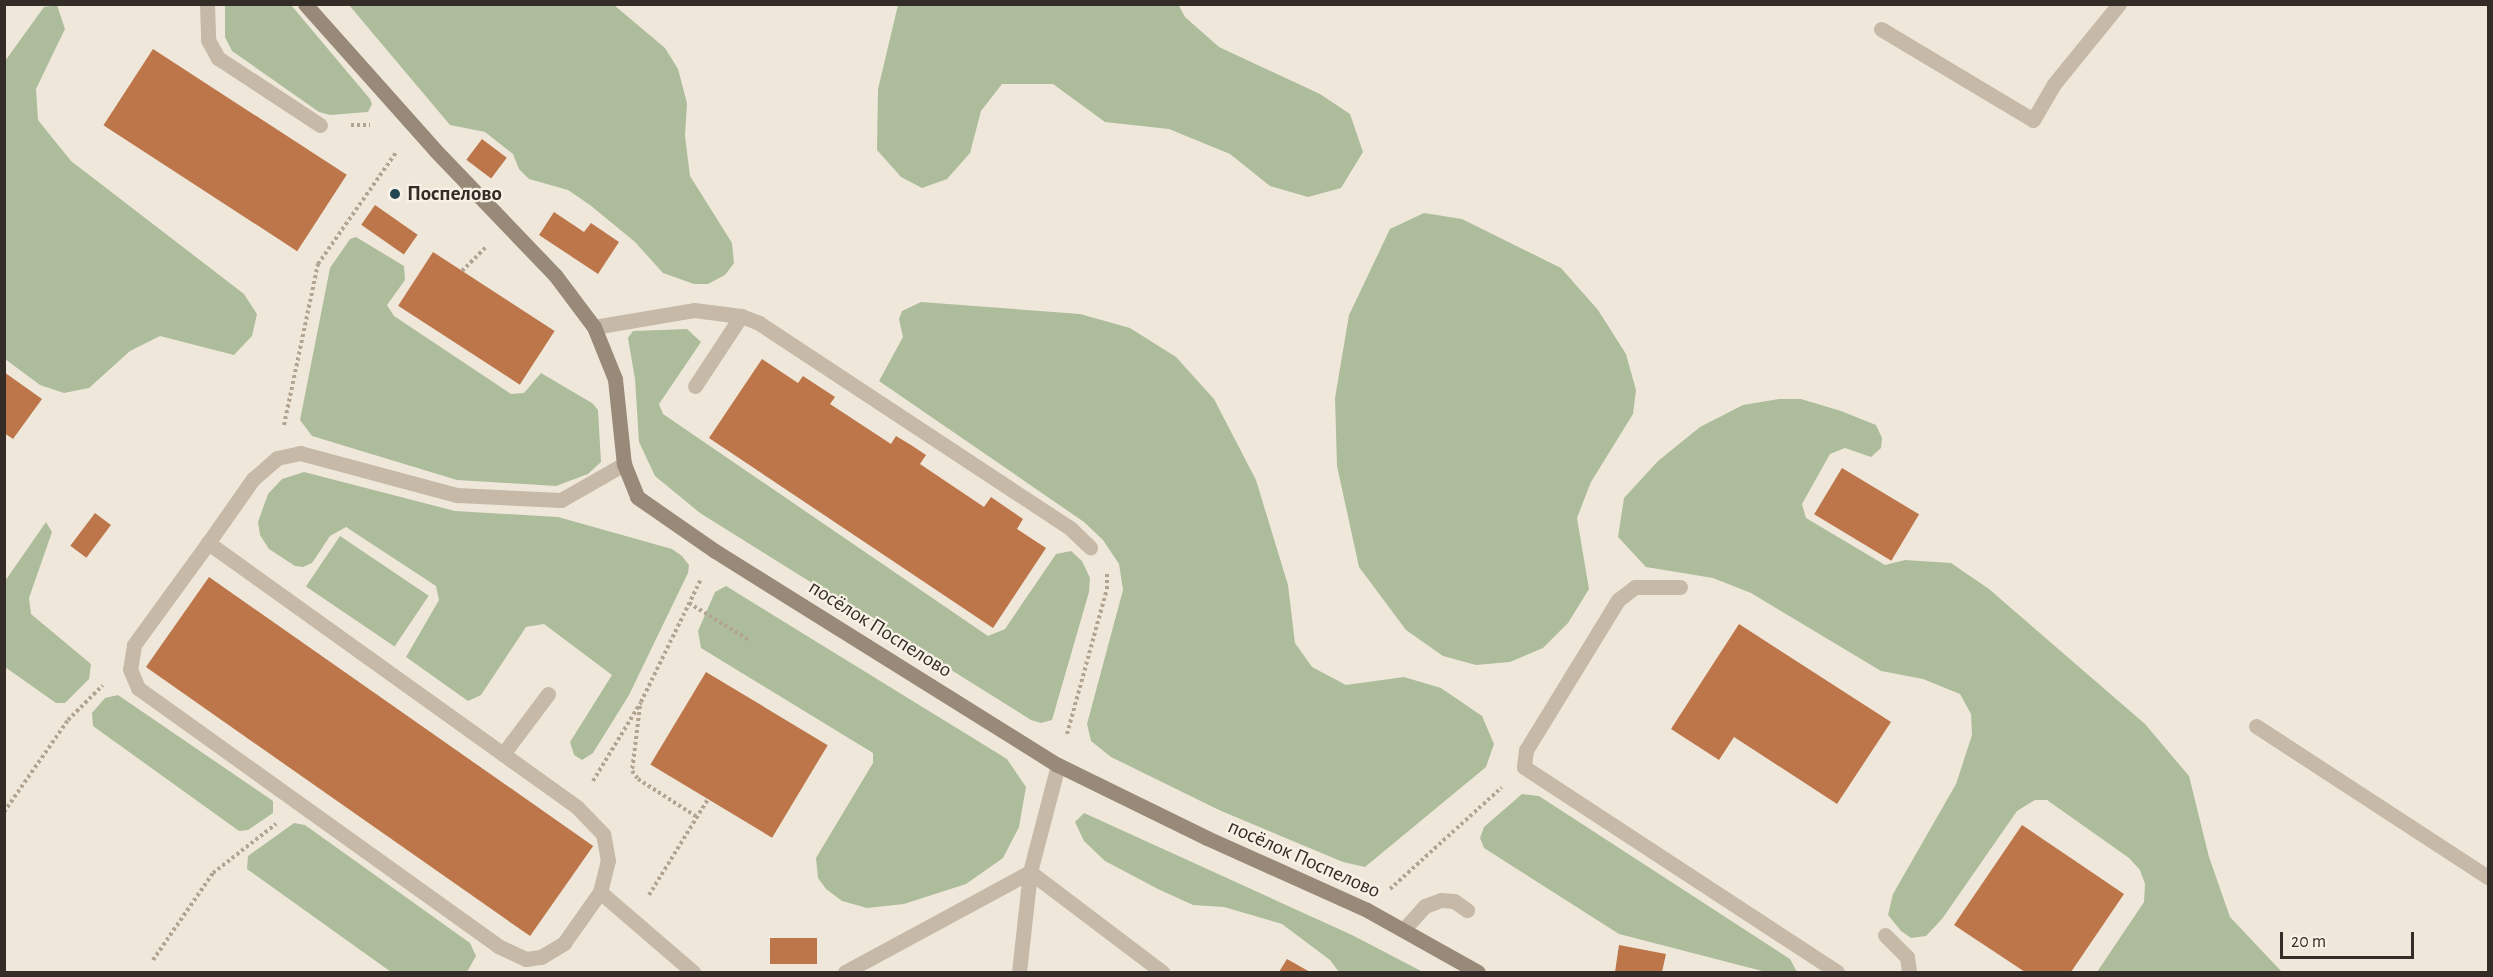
<!DOCTYPE html>
<meta charset="utf-8">
<style>
body{margin:0}
#map{position:relative;width:2493px;height:977px;overflow:hidden;background:#efe8da;font-family:"Alegreya Sans",sans-serif}
div>[style]{position:absolute}
.green>*{inset:0;background:#adbd9b;transform-origin:0 0}
.building>*{inset:0;background:#bd764a;transform-origin:0 0}
.path>*{height:4px;margin-top:-2px;transform-origin:0;background:repeating-linear-gradient(90deg,#b2a491 0 3px,transparent 0 6px)}
.lane>*{height:15px;margin:-7.5px;padding:0 7.5px;transform-origin:7.5px;border-radius:7.5px;background:#c6b9a7}
.secondary>*{height:15px;margin:-7.5px;padding:0 7.5px;transform-origin:7.5px;border-radius:7.5px;background:#998978}
.dots>*{width:16px;height:16px;translate:-50% -50%;box-sizing:border-box;border:3px solid #f7f2e5;border-radius:50%}
span{translate:-50% -50%;white-space:nowrap;text-align:center;line-height:1.15;-webkit-text-stroke:4.5px #f7f2e5;paint-order:stroke}
.poi-label{font-size:21px;color:#332c27;font-weight:700}
.left{translate:0 -50%;text-align:left}
.street-label{font-size:21px;color:#332c27}
.frame{position:absolute;inset:0;border:6px solid #332c27;pointer-events:none}
.scale{position:absolute;left:2280px;top:932px;width:134px;height:27px;box-sizing:border-box;border:3px solid #332c27;border-top:0;padding-left:8px;font-size:18px;line-height:21px;white-space:nowrap;color:#332c27;-webkit-text-stroke:4px #f7f2e5;paint-order:stroke}
</style>
<div id="map">
<div class="green">
<div style="clip-path:polygon(1178px 4px,1185px 17px,1219px 47px,1320px 94px,1350px 114px,1363px 152px,1341px 188px,1308px 197px,1270px 186px,1230px 154px,1169px 129px,1105px 122px,1053px 84px,1002px 84px,981px 111px,970px 153px,947px 179px,922px 188px,901px 177px,877px 150px,878px 89px,898px 5px)"></div>
<div style="clip-path:polygon(57px 5px,65px 29px,36px 89px,38px 120px,71px 161px,244px 294px,257px 314px,252px 336px,234px 355px,160px 336px,130px 351px,89px 388px,64px 393px,40px 385px,5px 359px,5px 61px,44px 7px)"></div>
<div style="clip-path:polygon(225px 5px,291px 5px,370px 99px,372px 104px,368px 112px,330px 115px,319px 112px,232px 51px,225px 37px)"></div>
<div style="clip-path:polygon(349px 5px,614px 5px,665px 48px,678px 69px,687px 103px,685px 136px,690px 176px,732px 243px,734px 263px,725px 275px,708px 284px,694px 284px,663px 273px,635px 242px,590px 205px,568px 190px,529px 179px,519px 169px,513px 154px,485px 132px,450px 125px)"></div>
<div style="clip-path:polygon(1424px 213px,1462px 219px,1561px 268px,1598px 310px,1626px 354px,1636px 390px,1633px 414px,1591px 482px,1577px 518px,1589px 589px,1568px 623px,1543px 648px,1510px 662px,1476px 665px,1443px 656px,1406px 630px,1359px 567px,1337px 466px,1335px 398px,1349px 315px,1390px 229px)"></div>
<div style="clip-path:polygon(356px 237px,404px 266px,405px 280px,387px 305px,394px 316px,511px 394px,524px 393px,541px 373px,592px 403px,598px 410px,601px 462px,588px 474px,556px 486px,457px 480px,312px 436px,300px 420px,330px 268px,350px 239px)"></div>
<div style="clip-path:polygon(921px 302px,1080px 314px,1130px 328px,1176px 357px,1214px 399px,1256px 480px,1288px 585px,1295px 643px,1312px 667px,1346px 685px,1404px 677px,1441px 688px,1482px 716px,1494px 744px,1486px 767px,1365px 867px,1343px 862px,1219px 810px,1111px 757px,1091px 741px,1087px 724px,1123px 590px,1119px 564px,1103px 540px,1084px 522px,879px 381px,903px 337px,899px 319px,902px 311px)"></div>
<div style="clip-path:polygon(687px 329px,701px 342px,659px 404px,663px 414px,988px 636px,1005px 629px,1056px 554px,1071px 551px,1082px 561px,1090px 578px,1089px 592px,1052px 720px,1041px 723px,1031px 720px,700px 513px,655px 476px,639px 442px,635px 379px,628px 338px,633px 331px)"></div>
<div style="clip-path:polygon(1779px 399px,1801px 399px,1841px 411px,1876px 425px,1882px 438px,1881px 448px,1871px 457px,1845px 448px,1830px 454px,1802px 504px,1806px 518px,1885px 565px,1905px 560px,1951px 563px,1989px 589px,2145px 724px,2189px 776px,2209px 857px,2230px 917px,2282px 972px,2097px 972px,2144px 902px,2145px 884px,2140px 870px,2129px 858px,2047px 800px,2035px 800px,2017px 811px,1942px 919px,1926px 936px,1911px 938px,1901px 931px,1888px 915px,1893px 894px,1956px 784px,1972px 735px,1971px 714px,1960px 694px,1923px 679px,1881px 671px,1751px 593px,1713px 578px,1646px 567px,1618px 537px,1624px 498px,1658px 461px,1700px 427px,1743px 405px)"></div>
<div style="clip-path:polygon(304px 472px,455px 511px,558px 517px,672px 549px,682px 556px,689px 565px,688px 573px,629px 695px,593px 753px,582px 760px,574px 755px,570px 742px,612px 675px,544px 624px,526px 627px,481px 695px,468px 701px,406px 657px,439px 600px,436px 586px,346px 527px,330px 536px,312px 563px,303px 567px,295px 566px,269px 549px,260px 535px,258px 522px,268px 494px,282px 479px)"></div>
<div style="clip-path:polygon(46px 522px,52px 532px,29px 598px,31px 614px,91px 664px,89px 679px,65px 703px,56px 703px,5px 667px,5px 581px)"></div>
<div style="left:340px;top:536px;width:107px;height:61px;rotate:34deg"></div>
<div style="clip-path:polygon(726px 586px,1007px 759px,1026px 787px,1019px 827px,1003px 858px,966px 884px,904px 904px,867px 908px,842px 901px,826px 889px,818px 878px,816px 858px,873px 763px,873px 753px,701px 648px,698px 631px,715px 592px)"></div>
<div style="clip-path:polygon(118px 695px,273px 801px,273px 813px,248px 830px,239px 831px,93px 726px,92px 713px,105px 698px)"></div>
<div style="clip-path:polygon(1522px 794px,1539px 796px,1790px 959px,1797px 972px,1766px 972px,1619px 934px,1484px 848px,1480px 838px,1484px 827px)"></div>
<div style="clip-path:polygon(1084px 813px,1352px 935px,1423px 972px,1339px 972px,1330px 960px,1282px 924px,1224px 907px,1193px 905px,1158px 889px,1105px 861px,1084px 841px,1075px 822px)"></div>
<div style="clip-path:polygon(294px 823px,305px 825px,470px 943px,476px 956px,467px 972px,391px 972px,247px 869px,248px 856px)"></div>
</div>
<div class="building">
<div style="left:153px;top:49px;width:231px;height:91px;rotate:33deg"></div>
<div style="left:482px;top:139px;width:31px;height:26px;rotate:37deg"></div>
<div style="left:375px;top:205px;width:52px;height:24px;rotate:35deg"></div>
<div style="clip-path:polygon(554px 212px,584px 232px,591px 223px,619px 242px,598px 274px,539px 235px)"></div>
<div style="left:433px;top:252px;width:145px;height:64px;rotate:33deg"></div>
<div style="clip-path:polygon(762px 359px,798px 383px,803px 376px,835px 397px,830px 404px,891px 444px,896px 436px,911px 445px,926px 455px,920px 464px,984px 507px,991px 497px,1023px 519px,1017px 529px,1046px 548px,993px 628px,709px 438px)"></div>
<div style="clip-path:polygon(4px 372px,42px 399px,13px 439px,4px 433px)"></div>
<div style="left:1842px;top:468px;width:90px;height:54px;rotate:31deg"></div>
<div style="left:95px;top:513px;width:20px;height:41px;rotate:37deg"></div>
<div style="left:209px;top:577px;width:469px;height:110px;rotate:35deg"></div>
<div style="clip-path:polygon(1739px 624px,1891px 722px,1837px 804px,1734px 737px,1719px 760px,1671px 729px)"></div>
<div style="left:706px;top:672px;width:142px;height:108px;rotate:31deg"></div>
<div style="clip-path:polygon(2022px 825px,2124px 894px,2071px 972px,2025px 972px,1954px 925px)"></div>
<div style="left:770px;top:938px;width:47px;height:26px"></div>
<div style="clip-path:polygon(1619px 945px,1666px 954px,1662px 972px,1615px 972px)"></div>
<div style="clip-path:polygon(1287px 959px,1310px 972px,1279px 972px)"></div>
</div>
<div class="path">
<div style="left:351px;top:125px;width:19px"></div>
<div style="left:462px;top:271px;width:33px;rotate:-45deg"></div>
<div style="left:284px;top:425px;width:165px;rotate:-78.1deg"></div>
<div style="left:318px;top:264px;width:138px;rotate:-55deg"></div>
<div style="left:689px;top:603px;width:70px;rotate:31.7deg"></div>
<div style="left:640px;top:706px;width:65px;rotate:97deg"></div>
<div style="left:632px;top:771px;width:10px;rotate:53deg"></div>
<div style="left:638px;top:779px;width:70px;rotate:32.8deg"></div>
<div style="left:1067px;top:734px;width:150px;rotate:-74.6deg"></div>
<div style="left:1107px;top:589px;width:16px;rotate:-90deg"></div>
<div style="left:593px;top:781px;width:92px;rotate:-58.7deg"></div>
<div style="left:641px;top:702px;width:137px;rotate:-64deg"></div>
<div style="left:4px;top:812px;width:112px;rotate:-55.2deg"></div>
<div style="left:68px;top:720px;width:49px;rotate:-45deg"></div>
<div style="left:1390px;top:889px;width:151px;rotate:-42.3deg"></div>
<div style="left:649px;top:895px;width:113px;rotate:-58.4deg"></div>
<div style="left:153px;top:960px;width:106px;rotate:-55.4deg"></div>
<div style="left:213px;top:873px;width:80px;rotate:-37.9deg"></div>
</div>
<div class="lane">
<div style="left:207px;top:4px;width:36px;rotate:88deg"></div>
<div style="left:208px;top:40px;width:21px;rotate:61deg"></div>
<div style="left:218px;top:58px;width:122px;rotate:33.3deg"></div>
<div style="left:1881px;top:29px;width:177px;rotate:30.9deg"></div>
<div style="left:2033px;top:120px;width:42px;rotate:-59.7deg"></div>
<div style="left:2054px;top:84px;width:103px;rotate:-50.9deg"></div>
<div style="left:594px;top:327px;width:101px;rotate:-9.6deg"></div>
<div style="left:694px;top:310px;width:47px;rotate:7.3deg"></div>
<div style="left:741px;top:316px;width:19px;rotate:21deg"></div>
<div style="left:759px;top:323px;width:372px;rotate:33.4deg"></div>
<div style="left:1070px;top:528px;width:28px;rotate:44deg"></div>
<div style="left:695px;top:386px;width:84px;rotate:-56.7deg"></div>
<div style="left:208px;top:543px;width:126px;rotate:126deg"></div>
<div style="left:134px;top:645px;width:24px;rotate:99deg"></div>
<div style="left:130px;top:669px;width:21px;rotate:67deg"></div>
<div style="left:138px;top:688px;width:443px;rotate:35.6deg"></div>
<div style="left:498px;top:946px;width:31px;rotate:25deg"></div>
<div style="left:526px;top:959px;width:15px;rotate:-8deg"></div>
<div style="left:541px;top:957px;width:27px;rotate:-31deg"></div>
<div style="left:564px;top:943px;width:62px;rotate:-54.8deg"></div>
<div style="left:600px;top:892px;width:32px;rotate:-76deg"></div>
<div style="left:608px;top:861px;width:27px;rotate:-100deg"></div>
<div style="left:603px;top:834px;width:37px;rotate:-134deg"></div>
<div style="left:577px;top:807px;width:454px;rotate:-144.4deg"></div>
<div style="left:208px;top:543px;width:78px;rotate:-54.9deg"></div>
<div style="left:253px;top:479px;width:32px;rotate:-41deg"></div>
<div style="left:277px;top:458px;width:24px;rotate:-12deg"></div>
<div style="left:300px;top:453px;width:163px;rotate:15deg"></div>
<div style="left:457px;top:495px;width:104px;rotate:2.8deg"></div>
<div style="left:561px;top:500px;width:73px;rotate:-29.7deg"></div>
<div style="left:1680px;top:587px;width:45px;rotate:180deg"></div>
<div style="left:1635px;top:587px;width:21px;rotate:143deg"></div>
<div style="left:1618px;top:600px;width:176px;rotate:121.5deg"></div>
<div style="left:1526px;top:750px;width:17px;rotate:97deg"></div>
<div style="left:1524px;top:767px;width:374px;rotate:33.2deg"></div>
<div style="left:2256px;top:726px;width:277px;rotate:33.1deg"></div>
<div style="left:503px;top:754px;width:75px;rotate:-53.1deg"></div>
<div style="left:1058px;top:765px;width:111px;rotate:104.7deg"></div>
<div style="left:1030px;top:872px;width:166px;rotate:37.1deg"></div>
<div style="left:600px;top:892px;width:123px;rotate:40.7deg"></div>
<div style="left:1405px;top:928px;width:30px;rotate:-48deg"></div>
<div style="left:1425px;top:906px;width:17px;rotate:-21deg"></div>
<div style="left:1441px;top:900px;width:13px;rotate:4deg"></div>
<div style="left:1454px;top:901px;width:16px;rotate:35deg"></div>
<div style="left:1885px;top:935px;width:31px;rotate:45deg"></div>
<div style="left:1907px;top:957px;width:15px;rotate:82deg"></div>
<div style="left:845px;top:972px;width:210px;rotate:-28.4deg"></div>
<div style="left:1019px;top:972px;width:101px;rotate:-83.7deg"></div>
</div>
<div class="secondary">
<div style="left:305px;top:4px;width:195px;rotate:48.3deg"></div>
<div style="left:435px;top:150px;width:173px;rotate:46.2deg"></div>
<div style="left:555px;top:275px;width:65px;rotate:53.1deg"></div>
<div style="left:594px;top:327px;width:56px;rotate:68deg"></div>
<div style="left:615px;top:379px;width:85px;rotate:84deg"></div>
<div style="left:624px;top:464px;width:35px;rotate:68deg"></div>
<div style="left:637px;top:497px;width:95px;rotate:34.7deg"></div>
<div style="left:715px;top:551px;width:404px;rotate:32deg"></div>
<div style="left:1058px;top:765px;width:166px;rotate:26.1deg"></div>
<div style="left:1207px;top:838px;width:175px;rotate:24.2deg"></div>
<div style="left:1367px;top:910px;width:127px;rotate:29.2deg"></div>
</div>
<div class="dots">
<div style="left:395px;top:194px;background:#204751"></div>
</div>
<div class="poi-label">
<span class="left" style="left:407px;top:194px">Поспелово</span>
</div>
<div class="street-label">
<span style="left:880px;top:629px;rotate:32deg">посёлок Поспелово</span>
<span style="left:1304px;top:859px;rotate:24deg">посёлок Поспелово</span>
</div>
<div class="frame"></div>
<div class="scale">20 m</div>
</div>
